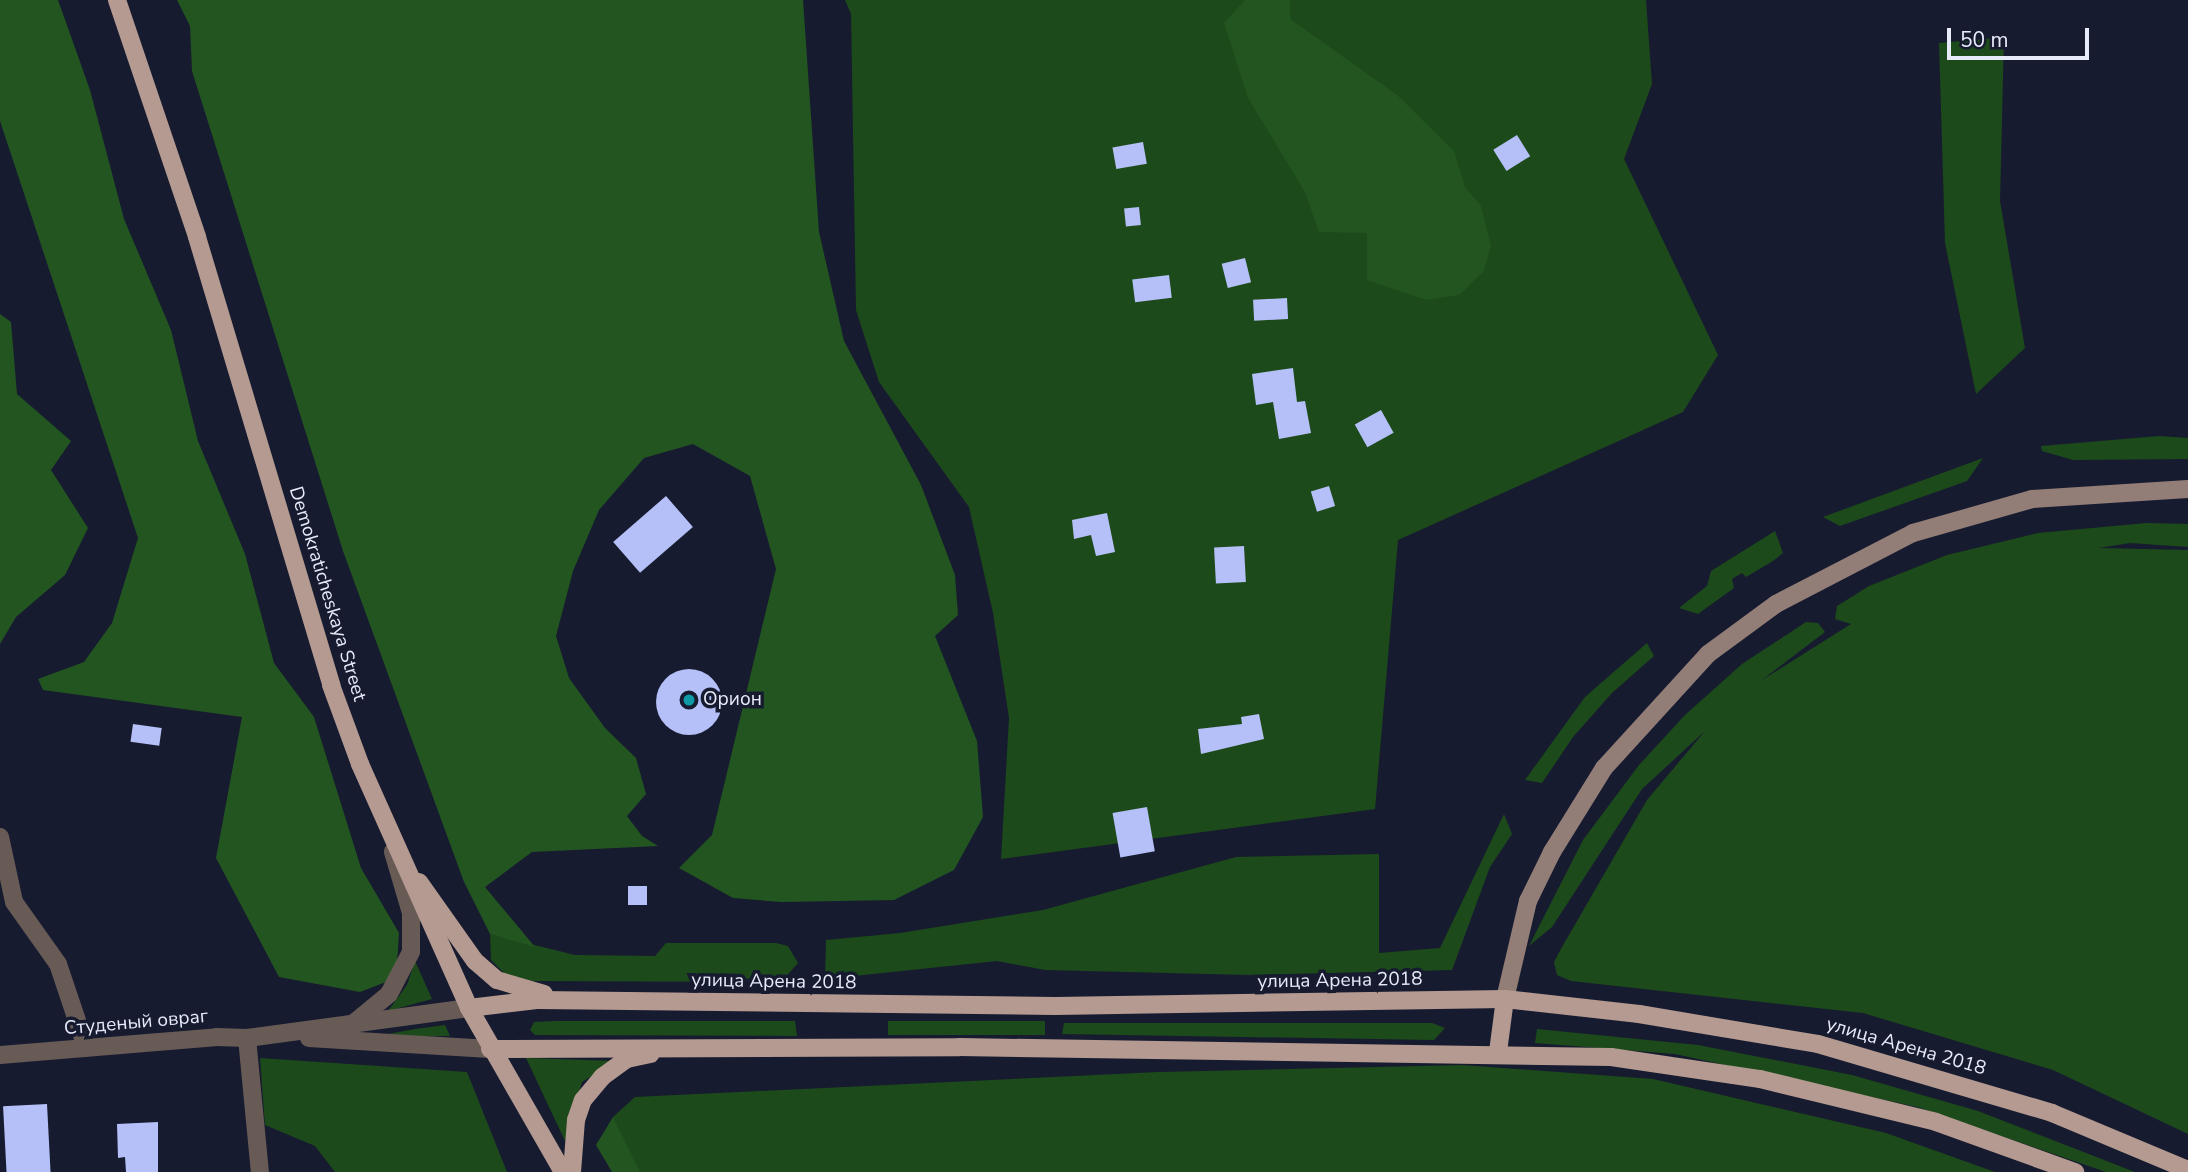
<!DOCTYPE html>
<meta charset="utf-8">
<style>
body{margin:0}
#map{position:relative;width:2188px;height:1172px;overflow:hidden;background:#171b30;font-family:"Nunito Sans",sans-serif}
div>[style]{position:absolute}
.green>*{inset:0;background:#1d4a1a;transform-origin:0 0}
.forest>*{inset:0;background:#235520}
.building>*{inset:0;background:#b4c0f7;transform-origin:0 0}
.round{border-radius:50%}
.minor>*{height:18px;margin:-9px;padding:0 9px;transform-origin:9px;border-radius:9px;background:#685b56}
.secondary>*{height:18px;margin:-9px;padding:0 9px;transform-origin:9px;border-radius:9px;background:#937e77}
.primary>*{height:18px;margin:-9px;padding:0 9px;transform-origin:9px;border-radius:9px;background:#b49a90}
.dots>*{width:19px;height:19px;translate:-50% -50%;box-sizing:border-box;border:4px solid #171b30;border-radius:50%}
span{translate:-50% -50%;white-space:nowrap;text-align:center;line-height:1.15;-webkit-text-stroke:7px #171b30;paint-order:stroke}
.street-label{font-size:19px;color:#e6eaf9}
.poi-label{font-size:19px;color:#e6eaf9}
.left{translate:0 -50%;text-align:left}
.scale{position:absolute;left:1947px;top:28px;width:142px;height:32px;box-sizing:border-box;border:4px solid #e6eaf9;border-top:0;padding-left:9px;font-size:21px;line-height:24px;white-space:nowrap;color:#e6eaf9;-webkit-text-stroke:5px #171b30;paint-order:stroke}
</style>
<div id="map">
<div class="green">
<div style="clip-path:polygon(845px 0,1646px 0,1652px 84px,1624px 159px,1718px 355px,1683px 412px,1398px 540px,1375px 809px,1001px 859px,1009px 718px,993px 613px,969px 507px,879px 382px,856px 310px,851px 14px)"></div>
<div style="clip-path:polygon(2004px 37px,2000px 201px,2025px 348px,1976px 394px,1945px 243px,1939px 43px)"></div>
<div style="clip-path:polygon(2159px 436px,2188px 438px,2188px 459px,2073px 460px,2042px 451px,2041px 446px)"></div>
<div style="clip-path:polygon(1983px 458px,1967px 481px,1840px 526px,1823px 517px)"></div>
<div style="clip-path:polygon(2146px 523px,2188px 524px,2188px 547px,2130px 543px,2099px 548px,2188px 550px,2188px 1134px,2053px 1070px,1863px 1013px,1571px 981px,1557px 975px,1554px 962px,1562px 947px,1647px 800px,1705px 731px,1642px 789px,1552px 927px,1529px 946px,1583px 840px,1639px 765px,1685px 715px,1742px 664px,1806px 622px,1818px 623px,1825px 632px,1762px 680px,1851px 624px,1835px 619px,1837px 606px,1869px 586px,1947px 555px,2038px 533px)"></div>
<div style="clip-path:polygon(1775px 531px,1783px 553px,1773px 561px,1746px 577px,1742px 573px,1732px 579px,1734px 588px,1698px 614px,1679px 608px,1707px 586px,1711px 571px)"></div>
<div style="clip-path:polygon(1647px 643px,1654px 656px,1612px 693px,1573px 737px,1542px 783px,1525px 780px,1585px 697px)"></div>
<div style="clip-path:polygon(1504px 814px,1512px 834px,1490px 867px,1452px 970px,1250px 975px,1045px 970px,997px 961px,825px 979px,826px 940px,900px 933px,1043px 910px,1236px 857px,1379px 854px,1379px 953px,1440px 948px)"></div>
<div style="clip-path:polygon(490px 934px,575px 955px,655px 956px,666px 943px,776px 943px,788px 946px,798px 963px,781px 982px,532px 981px,509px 978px,491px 960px)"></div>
<div style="clip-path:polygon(415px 961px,432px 999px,388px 1011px,407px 985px)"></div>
<div style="clip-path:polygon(556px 1021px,795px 1021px,797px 1036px,535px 1035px,530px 1030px,534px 1022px)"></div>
<div style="left:888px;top:1021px;width:157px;height:14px"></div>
<div style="clip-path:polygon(1064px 1023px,1432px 1023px,1445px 1028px,1434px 1040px,1062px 1034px)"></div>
<div style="clip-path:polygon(445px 1025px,450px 1036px,372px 1037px,415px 1029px)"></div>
<div style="clip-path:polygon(1537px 1029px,1698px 1045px,1852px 1075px,1978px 1111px,2135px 1172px,2106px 1172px,1917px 1107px,1675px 1054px,1535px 1043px)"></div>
<div style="clip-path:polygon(260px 1058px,467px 1072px,507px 1172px,335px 1172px,315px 1146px,265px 1125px)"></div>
<div style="clip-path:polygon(526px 1058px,616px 1061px,582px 1082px,565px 1141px)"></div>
<div style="clip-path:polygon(1462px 1065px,1653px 1079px,1886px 1133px,1995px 1172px,628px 1172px,613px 1117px,635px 1097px,1158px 1072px)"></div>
</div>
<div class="forest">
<div style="clip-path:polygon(0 0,58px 0,90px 90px,124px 219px,171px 330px,198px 441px,245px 554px,274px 663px,314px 717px,361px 868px,399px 933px,397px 963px,386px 982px,360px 992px,279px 977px,216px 858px,242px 717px,43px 690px,38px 679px,84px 662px,112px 623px,138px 538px,0 121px)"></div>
<div style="clip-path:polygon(177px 0,803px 0,819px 232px,844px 341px,921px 485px,955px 575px,958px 615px,935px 636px,977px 741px,983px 817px,954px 870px,894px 900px,781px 902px,733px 898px,679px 868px,712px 835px,776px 569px,750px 476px,693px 444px,644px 458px,599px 510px,573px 571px,556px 636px,569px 678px,605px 728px,636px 758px,646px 794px,627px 816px,642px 836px,658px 846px,532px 852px,485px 887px,535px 947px,490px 934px,464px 882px,343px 551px,192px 71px,190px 26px)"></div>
<div style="clip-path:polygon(1245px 0,1290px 0,1290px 19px,1397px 95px,1454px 151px,1465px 187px,1481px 206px,1491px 246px,1484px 271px,1459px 295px,1426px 300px,1367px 280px,1367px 233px,1319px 232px,1305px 192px,1248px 98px,1224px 23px)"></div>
<div style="clip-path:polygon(0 314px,11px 322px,17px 394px,71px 441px,51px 470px,88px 528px,65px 575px,16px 617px,0 644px)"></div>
<div style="clip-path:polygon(613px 1117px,640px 1172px,612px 1172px,596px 1145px)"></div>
</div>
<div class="building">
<div style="left:1517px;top:135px;width:25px;height:28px;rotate:58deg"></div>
<div style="left:1143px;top:142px;width:22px;height:31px;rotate:80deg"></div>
<div style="left:1139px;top:207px;width:18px;height:15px;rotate:84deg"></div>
<div style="left:1245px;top:258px;width:25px;height:24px;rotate:76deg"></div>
<div style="left:1169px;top:275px;width:23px;height:37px;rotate:83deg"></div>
<div style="left:1287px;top:298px;width:21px;height:34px;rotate:87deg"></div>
<div style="clip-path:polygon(1293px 368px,1297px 402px,1305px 401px,1311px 433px,1279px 439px,1273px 402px,1256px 405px,1252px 374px)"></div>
<div style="left:1381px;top:410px;width:26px;height:30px;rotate:61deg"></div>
<div style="left:1329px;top:486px;width:21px;height:19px;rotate:73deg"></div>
<div style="left:666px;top:496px;width:41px;height:70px;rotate:49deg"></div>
<div style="clip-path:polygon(1107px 513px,1115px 552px,1096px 556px,1091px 535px,1074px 539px,1072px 520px)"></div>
<div style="left:1244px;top:546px;width:36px;height:30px;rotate:87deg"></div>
<div class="round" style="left:656px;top:669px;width:66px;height:66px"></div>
<div style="clip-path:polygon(1259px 714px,1264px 739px,1201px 754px,1198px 729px,1242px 724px,1241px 717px)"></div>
<div style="left:133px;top:724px;width:29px;height:18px;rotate:8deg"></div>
<div style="left:1147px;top:807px;width:45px;height:35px;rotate:80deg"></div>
<div style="left:628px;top:886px;width:19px;height:19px"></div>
<div style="left:47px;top:1104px;width:68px;height:44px;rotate:87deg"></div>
<div style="clip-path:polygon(158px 1122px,158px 1172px,126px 1172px,125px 1157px,118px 1158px,117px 1124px)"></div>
</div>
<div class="minor">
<div style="left:0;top:837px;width:66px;rotate:77.8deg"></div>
<div style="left:14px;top:902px;width:76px;rotate:54.6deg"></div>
<div style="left:58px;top:964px;width:88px;rotate:71.4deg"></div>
<div style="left:354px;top:1023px;width:45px;rotate:-39.6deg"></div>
<div style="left:389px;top:994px;width:47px;rotate:-62.4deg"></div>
<div style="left:411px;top:952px;width:39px;rotate:-90deg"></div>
<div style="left:411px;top:913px;width:64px;rotate:-106.4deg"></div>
<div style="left:247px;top:1038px;width:135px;rotate:84.5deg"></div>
<div style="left:309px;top:1038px;width:181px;rotate:3.5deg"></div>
<div style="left:0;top:1055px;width:218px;rotate:-4.7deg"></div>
<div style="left:217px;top:1037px;width:30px;rotate:2deg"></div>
<div style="left:247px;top:1038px;width:224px;rotate:-7.7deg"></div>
</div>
<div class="secondary">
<div style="left:1505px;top:999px;width:101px;rotate:-76.8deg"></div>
<div style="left:1528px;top:901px;width:55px;rotate:-63.9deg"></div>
<div style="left:1552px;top:852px;width:99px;rotate:-58.2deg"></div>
<div style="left:1604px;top:768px;width:154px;rotate:-47.6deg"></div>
<div style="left:1708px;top:654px;width:84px;rotate:-36.3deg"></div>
<div style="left:1776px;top:604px;width:154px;rotate:-27.4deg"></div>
<div style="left:1913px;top:533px;width:124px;rotate:-15.9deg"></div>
<div style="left:2032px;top:499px;width:156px;rotate:-3.7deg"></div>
</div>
<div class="primary">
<div style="left:117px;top:0;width:250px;rotate:71.3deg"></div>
<div style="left:197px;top:237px;width:468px;rotate:73.3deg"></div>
<div style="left:331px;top:685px;width:84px;rotate:69.8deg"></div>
<div style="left:360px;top:764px;width:267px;rotate:65.9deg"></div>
<div style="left:469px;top:1008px;width:189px;rotate:60.2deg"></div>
<div style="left:419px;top:882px;width:97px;rotate:54.7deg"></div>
<div style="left:475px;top:961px;width:29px;rotate:41deg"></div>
<div style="left:497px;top:980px;width:49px;rotate:16.6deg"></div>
<div style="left:469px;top:1008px;width:68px;rotate:-6.7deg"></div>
<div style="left:537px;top:1000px;width:518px;rotate:0.66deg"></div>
<div style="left:1055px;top:1006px;width:450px;rotate:-0.9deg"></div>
<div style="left:1505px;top:999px;width:135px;rotate:6.4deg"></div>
<div style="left:1639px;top:1014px;width:181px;rotate:9.5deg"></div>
<div style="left:1818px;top:1044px;width:244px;rotate:16.4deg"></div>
<div style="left:2052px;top:1113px;width:147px;rotate:22.7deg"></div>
<div style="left:490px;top:1049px;width:469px;rotate:-0.2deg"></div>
<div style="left:959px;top:1047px;width:652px;rotate:0.88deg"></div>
<div style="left:1611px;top:1057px;width:151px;rotate:8.4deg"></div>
<div style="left:1760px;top:1079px;width:181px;rotate:13.7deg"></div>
<div style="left:1936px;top:1122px;width:148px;rotate:19.8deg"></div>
<div style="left:1498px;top:1052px;width:53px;rotate:-82.5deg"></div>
<div style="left:572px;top:1172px;width:52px;rotate:-85.6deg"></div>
<div style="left:576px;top:1120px;width:21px;rotate:-71deg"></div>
<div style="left:583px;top:1100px;width:30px;rotate:-50deg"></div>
<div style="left:602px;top:1077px;width:31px;rotate:-36deg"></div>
<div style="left:627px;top:1059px;width:24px;rotate:-12deg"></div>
</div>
<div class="dots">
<div style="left:689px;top:700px;background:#0f9aa8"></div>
</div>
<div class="street-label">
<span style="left:327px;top:594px;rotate:73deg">Demokraticheskaya Street</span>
<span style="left:1340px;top:981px;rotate:-1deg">улица Арена 2018</span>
<span style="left:774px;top:982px;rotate:1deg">улица Арена 2018</span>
<span style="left:136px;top:1023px;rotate:-5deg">Студеный овраг</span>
<span style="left:1906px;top:1047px;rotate:16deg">улица Арена 2018</span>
</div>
<div class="poi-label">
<span class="left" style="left:703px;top:700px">Орион</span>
</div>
<div class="scale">50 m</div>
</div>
